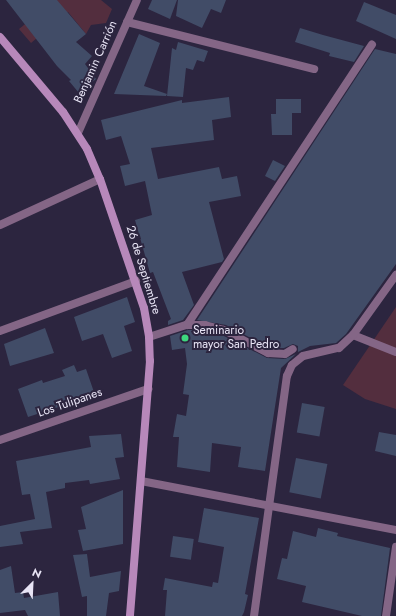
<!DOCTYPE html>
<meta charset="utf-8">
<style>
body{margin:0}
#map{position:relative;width:396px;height:616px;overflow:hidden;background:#2c253f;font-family:Jost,sans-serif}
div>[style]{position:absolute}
.green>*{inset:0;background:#532e3e}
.building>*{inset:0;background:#414c67;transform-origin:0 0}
.lane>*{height:8px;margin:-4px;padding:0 4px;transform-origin:4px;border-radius:4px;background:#846686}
.street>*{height:8px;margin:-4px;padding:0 4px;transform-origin:4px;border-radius:4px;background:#846686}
.secondary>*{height:8px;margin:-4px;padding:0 4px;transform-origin:4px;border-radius:4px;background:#b788ba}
.dots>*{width:11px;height:11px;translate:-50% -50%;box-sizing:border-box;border:2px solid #2c253f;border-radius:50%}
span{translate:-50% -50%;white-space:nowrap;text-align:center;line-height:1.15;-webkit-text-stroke:4px #2c253f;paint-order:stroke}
.street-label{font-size:12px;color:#e8e4f5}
.poi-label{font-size:12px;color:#e8e4f5}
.left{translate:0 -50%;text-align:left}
.north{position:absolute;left:12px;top:564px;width:40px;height:40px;-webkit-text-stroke:3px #2c253f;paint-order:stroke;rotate:24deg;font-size:11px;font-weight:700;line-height:16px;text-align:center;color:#e8e4f5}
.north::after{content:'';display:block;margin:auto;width:14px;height:18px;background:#e8e4f5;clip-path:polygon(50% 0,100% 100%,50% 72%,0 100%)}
</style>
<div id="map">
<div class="green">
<div style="clip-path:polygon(55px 0,101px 0,112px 9px,106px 23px,91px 25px,86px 34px,68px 12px,31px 43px,19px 29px)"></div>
<div style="clip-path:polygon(396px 307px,396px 409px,365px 399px,343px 385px)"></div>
</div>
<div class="building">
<div style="clip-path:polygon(6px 0,57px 0,86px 34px,76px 42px,92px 56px,85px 64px,96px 79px,79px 93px,69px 81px,71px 80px,57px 66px)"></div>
<div style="clip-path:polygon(152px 0,177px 0,170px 19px,148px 9px)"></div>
<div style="clip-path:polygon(178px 0,226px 0,221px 13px,211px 9px,202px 28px,176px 16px)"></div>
<div style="clip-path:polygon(364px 2px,396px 15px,396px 39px,356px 21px)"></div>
<div style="clip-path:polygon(300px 28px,323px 35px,364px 46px,354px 62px,329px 56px,330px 53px,295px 42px)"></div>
<div style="clip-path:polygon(139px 34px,160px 43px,144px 86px,167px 94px,166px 96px,114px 94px)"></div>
<div style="clip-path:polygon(178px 42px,208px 51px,204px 62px,197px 60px,193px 70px,186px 68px,183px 97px,167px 96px,172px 48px,176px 50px)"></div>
<div style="clip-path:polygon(375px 49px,396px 54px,396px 264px,346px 334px,336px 343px,310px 346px,298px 352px,298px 346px,293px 344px,284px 348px,270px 348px,226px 325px,197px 320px)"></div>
<div style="clip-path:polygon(229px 97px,231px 117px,212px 120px,214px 140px,151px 148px,158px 179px,219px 167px,222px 179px,237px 176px,241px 196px,209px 202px,224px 259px,222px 262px,182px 272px,194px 305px,183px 320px,168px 325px,168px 321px,171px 319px,153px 272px,150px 273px,135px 220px,152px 215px,145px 181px,125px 186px,120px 166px,130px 164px,121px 136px,106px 140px,101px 120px,182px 100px,182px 103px)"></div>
<div style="clip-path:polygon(276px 99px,301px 99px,301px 113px,292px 113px,292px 135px,272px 135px,271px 114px,276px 114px)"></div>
<div style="clip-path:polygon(273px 160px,285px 166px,275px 181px,265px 176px)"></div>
<div style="clip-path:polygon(127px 297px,135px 322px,124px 326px,132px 351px,112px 358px,103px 334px,82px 341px,74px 317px)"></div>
<div style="clip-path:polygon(45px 328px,54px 353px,10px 366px,4px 344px)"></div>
<div style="clip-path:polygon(188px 330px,204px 330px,222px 335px,267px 358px,285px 359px,296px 354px,281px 368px,265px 471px,238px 467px,241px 447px,212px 443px,210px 472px,177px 467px,179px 437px,173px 437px,177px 414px,186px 416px,189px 395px,183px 394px,187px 364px,185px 348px,172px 350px,170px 336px)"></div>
<div style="clip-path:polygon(74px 365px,77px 372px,86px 369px,95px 395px,28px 417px,18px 389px,42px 380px,43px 383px,65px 376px,62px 370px)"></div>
<div style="left:302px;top:403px;width:23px;height:30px;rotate:10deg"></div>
<div style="clip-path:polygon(379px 432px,396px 435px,396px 456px,375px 451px)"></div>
<div style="clip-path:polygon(121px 434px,124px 457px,115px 458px,120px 479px,90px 484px,89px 480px,65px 483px,65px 488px,46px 492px,52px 528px,20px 532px,23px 544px,0 547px,0 526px,35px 519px,30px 494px,22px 495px,16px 461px,91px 447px,89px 436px)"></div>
<div style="left:296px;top:458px;width:32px;height:35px;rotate:11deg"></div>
<div style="clip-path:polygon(123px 490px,123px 544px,83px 551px,78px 530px,86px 529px,81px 507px)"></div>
<div style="clip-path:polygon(204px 508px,259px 518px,245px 594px,248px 595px,244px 612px,242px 616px,165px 616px,167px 590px,163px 590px,165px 578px,212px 587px,213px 582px,218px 583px,224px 547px,198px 542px)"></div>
<div style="clip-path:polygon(318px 528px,338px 533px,337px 536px,390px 548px,381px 616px,362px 616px,302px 602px,306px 586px,277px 579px,282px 558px,287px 559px,293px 531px,316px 537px)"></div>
<div style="left:173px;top:536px;width:21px;height:21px;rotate:8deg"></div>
<div style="clip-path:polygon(87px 554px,90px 577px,121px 571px,119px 591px,109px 593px,106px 616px,87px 616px,87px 596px,82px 597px,73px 555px)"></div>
<div style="clip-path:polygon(11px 566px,15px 593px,23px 592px,24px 598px,58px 592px,60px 616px,28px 616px,25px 610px,0 613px,0 570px)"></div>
</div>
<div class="lane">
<div style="left:353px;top:335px;width:46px;rotate:21.6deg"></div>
</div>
<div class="street">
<div style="left:127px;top:22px;width:193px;rotate:14.1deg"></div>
<div style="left:78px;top:133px;width:145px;rotate:-66.1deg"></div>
<div style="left:0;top:225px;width:110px;rotate:-24.7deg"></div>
<div style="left:187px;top:325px;width:336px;rotate:-56.6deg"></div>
<div style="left:0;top:331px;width:145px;rotate:-20.2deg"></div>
<div style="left:149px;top:337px;width:40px;rotate:-18deg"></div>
<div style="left:187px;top:325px;width:18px"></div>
<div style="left:205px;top:325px;width:20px;rotate:15deg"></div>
<div style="left:224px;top:330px;width:50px;rotate:27.6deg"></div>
<div style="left:268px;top:353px;width:17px;rotate:3deg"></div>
<div style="left:285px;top:354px;width:9px;rotate:-32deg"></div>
<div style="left:0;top:440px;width:157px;rotate:-19deg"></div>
<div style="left:141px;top:481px;width:260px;rotate:10.9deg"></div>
<div style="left:254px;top:616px;width:242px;rotate:-82.2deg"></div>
<div style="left:287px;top:376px;width:12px;rotate:-66deg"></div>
<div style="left:292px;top:365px;width:14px;rotate:-39deg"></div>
<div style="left:303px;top:356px;width:37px;rotate:-13deg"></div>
<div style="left:339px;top:348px;width:19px;rotate:-43deg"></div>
<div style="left:353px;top:335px;width:74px;rotate:-54.4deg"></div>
<div style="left:386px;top:616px;width:70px;rotate:-81.8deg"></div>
</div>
<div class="secondary">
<div style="left:0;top:37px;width:98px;rotate:50deg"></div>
<div style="left:63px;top:112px;width:44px;rotate:57deg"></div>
<div style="left:87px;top:149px;width:33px;rotate:67deg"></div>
<div style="left:100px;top:179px;width:136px;rotate:71.2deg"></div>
<div style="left:144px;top:308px;width:29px;rotate:80deg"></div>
<div style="left:149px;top:337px;width:24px;rotate:88deg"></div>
<div style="left:150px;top:361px;width:256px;rotate:94.5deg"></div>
</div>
<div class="dots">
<div style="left:185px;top:338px;background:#3dd77e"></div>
</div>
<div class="street-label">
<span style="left:96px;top:62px;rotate:-66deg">Benjamin Carrión</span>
<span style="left:143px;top:270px;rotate:73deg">26 de Septiembre</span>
<span style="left:70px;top:403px;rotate:-19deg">Los Tulipanes</span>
</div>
<div class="poi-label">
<span class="left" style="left:193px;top:338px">Seminario<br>mayor San Pedro</span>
</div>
<div class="north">N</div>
</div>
